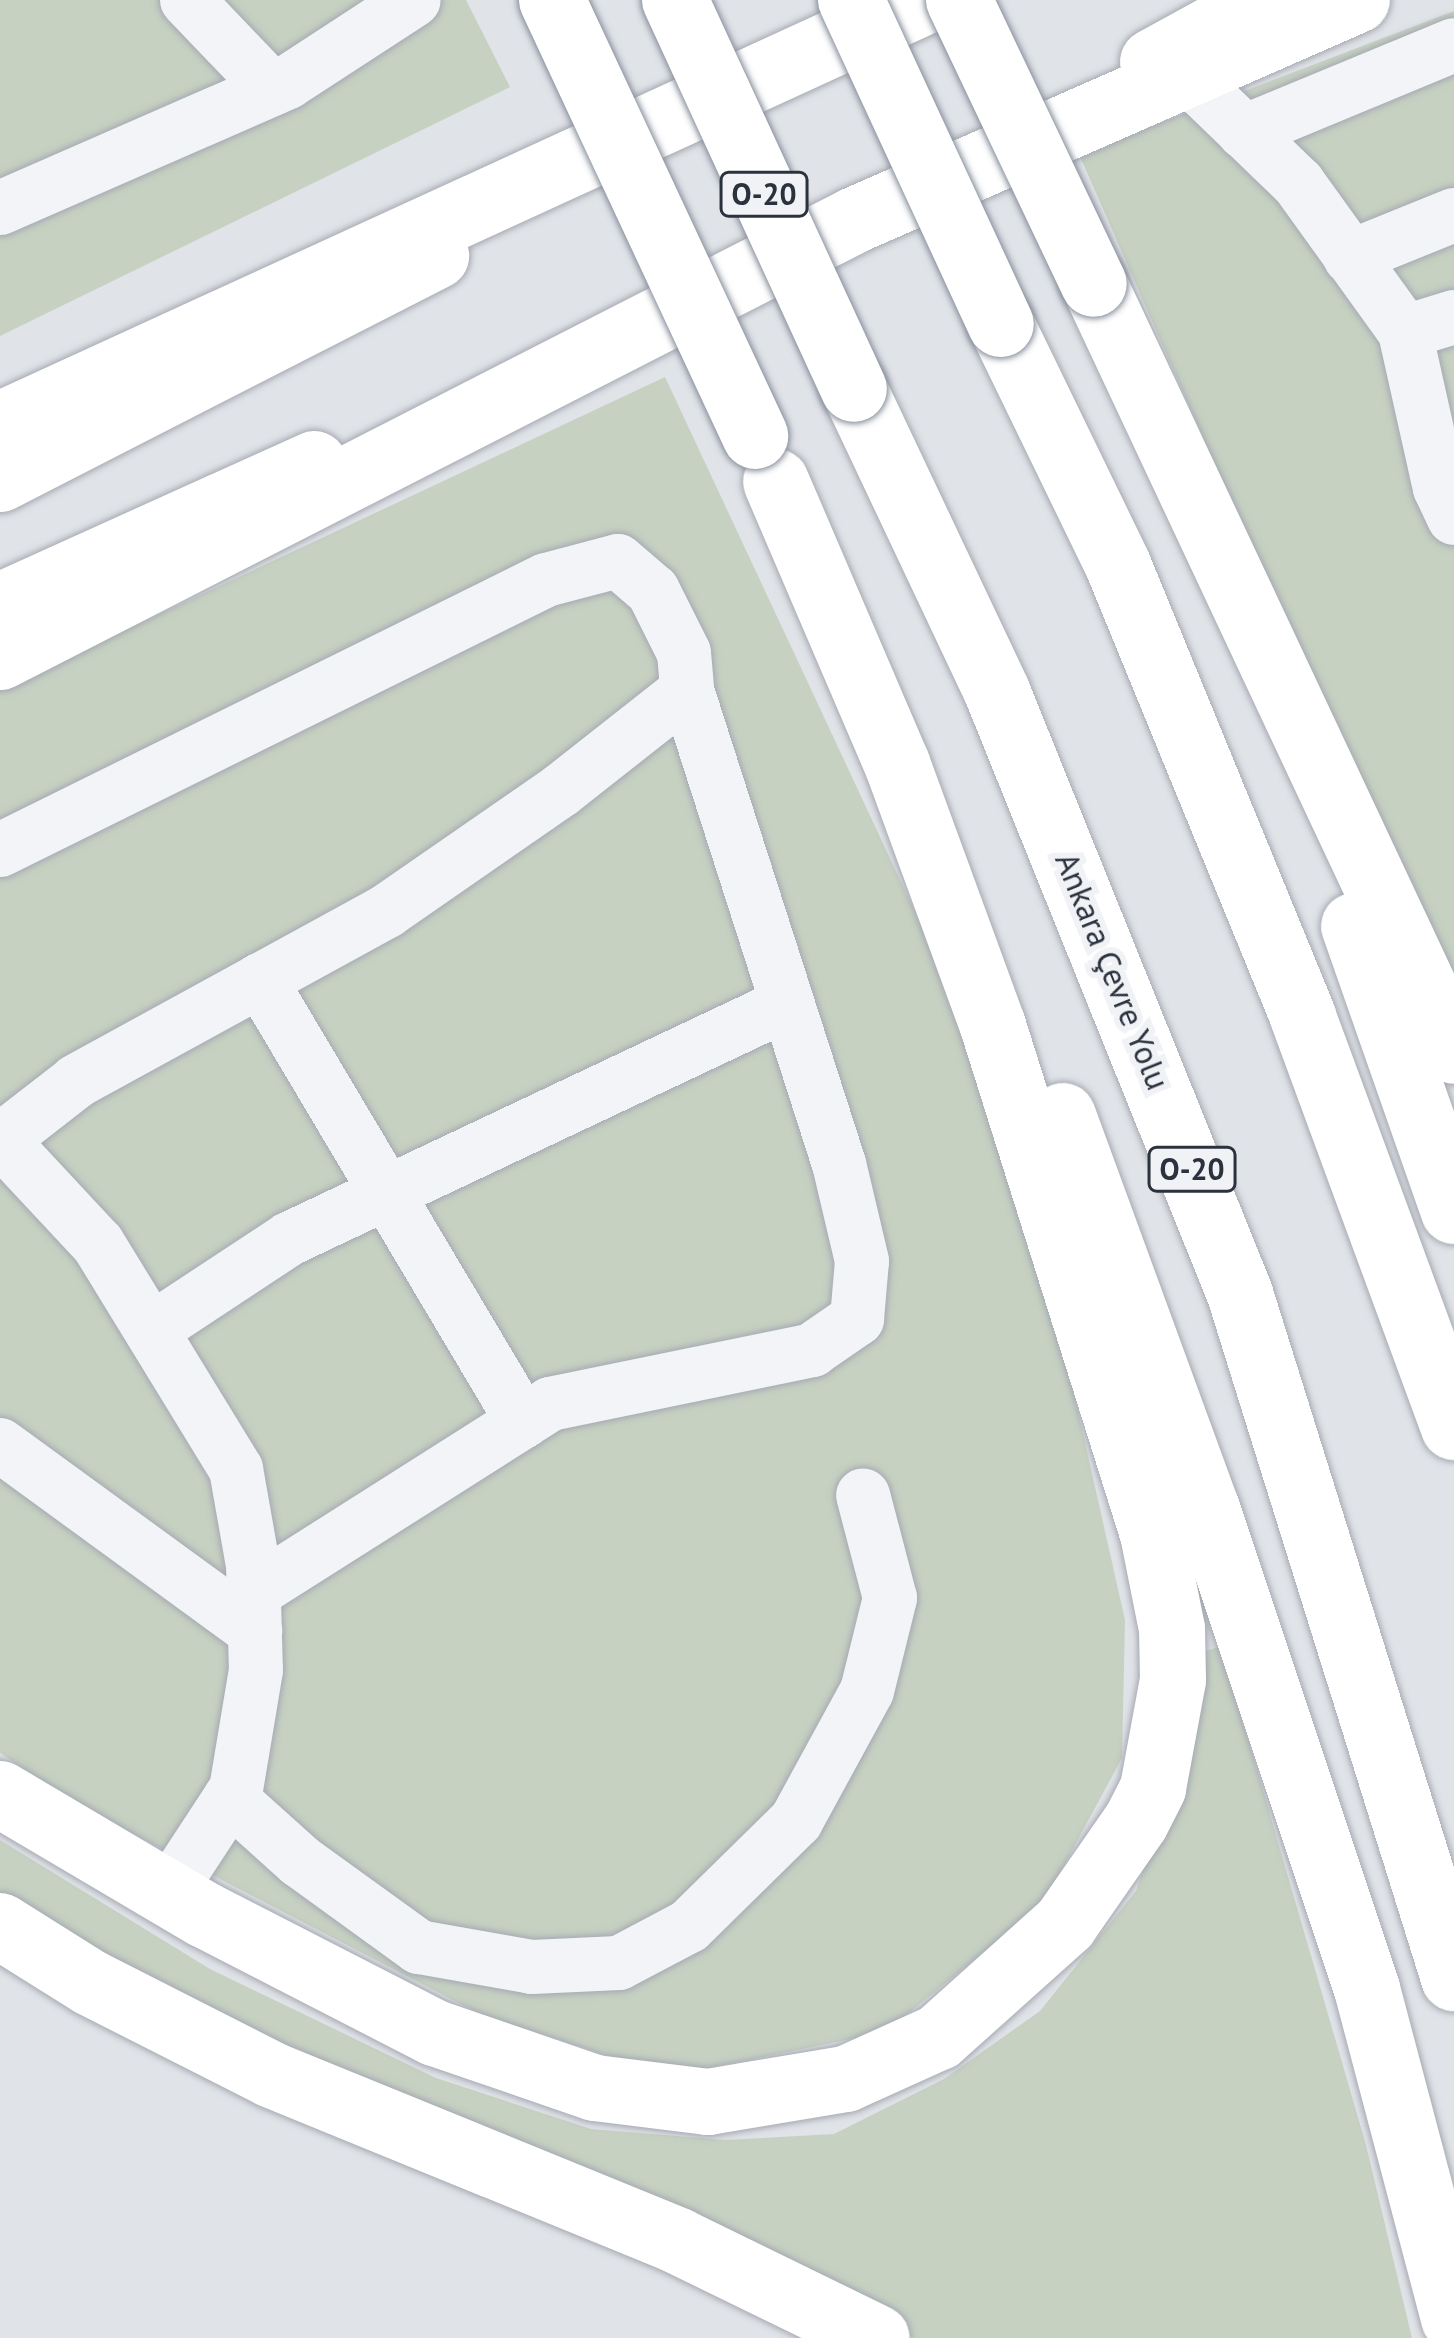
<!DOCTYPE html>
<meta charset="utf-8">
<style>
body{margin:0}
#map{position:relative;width:1454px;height:2338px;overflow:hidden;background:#e0e3e8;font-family:"PT Sans",sans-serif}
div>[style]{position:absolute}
.green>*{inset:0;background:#c6d1c2}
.roads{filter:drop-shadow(0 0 3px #a6aab2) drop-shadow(0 0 3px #a6aab2)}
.minor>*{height:54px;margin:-27px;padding:0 27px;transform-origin:27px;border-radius:27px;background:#f3f4f7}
.major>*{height:66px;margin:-33px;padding:0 33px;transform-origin:33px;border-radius:33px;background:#fff}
.highway>*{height:66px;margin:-33px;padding:0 33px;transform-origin:33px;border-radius:33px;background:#fff}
.bridges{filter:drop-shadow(0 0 3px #89919d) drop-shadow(0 0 3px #89919d)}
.highway-bridge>*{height:66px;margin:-33px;padding:0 33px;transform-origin:33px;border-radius:33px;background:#fff}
span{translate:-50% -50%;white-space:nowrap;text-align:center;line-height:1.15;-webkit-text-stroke:12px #f0f2f6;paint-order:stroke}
.shield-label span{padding:3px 9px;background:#f0f2f6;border:3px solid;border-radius:9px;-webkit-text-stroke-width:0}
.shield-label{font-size:30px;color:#2b323e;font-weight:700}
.street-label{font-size:33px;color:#2b323e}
</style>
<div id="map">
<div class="green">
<div style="clip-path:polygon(0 0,466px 0,510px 87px,0 336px)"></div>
<div style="clip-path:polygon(1454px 11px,1454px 1011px,1079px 154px)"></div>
<div style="clip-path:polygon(665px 377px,938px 961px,1059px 1327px,1125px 1620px,1122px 1758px,1043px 1904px,885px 2032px,670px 2076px,480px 2014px,85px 1809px,0 1753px,0 689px)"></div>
<div style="clip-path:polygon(1221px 1646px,1366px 2145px,1412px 2338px,913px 2338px,836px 2292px,682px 2233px,0 1915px,0 1840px,210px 1969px,436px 2078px,591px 2129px,726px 2140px,834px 2134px,944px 2079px,1040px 2011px,1136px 1891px,1173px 1777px,1185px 1658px)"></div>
</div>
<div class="roads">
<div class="minor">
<div style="left:187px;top:0;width:123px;rotate:46.3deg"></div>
<div style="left:1185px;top:74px;width:157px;rotate:44deg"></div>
<div style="left:1298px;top:183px;width:183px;rotate:54.3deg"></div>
<div style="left:1405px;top:332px;width:160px;rotate:77.4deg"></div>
<div style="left:1440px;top:488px;width:33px;rotate:65deg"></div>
<div style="left:1244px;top:132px;width:227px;rotate:-22.5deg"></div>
<div style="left:0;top:208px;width:314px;rotate:-23.6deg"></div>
<div style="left:288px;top:82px;width:150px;rotate:-33.1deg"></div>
<div style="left:1350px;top:257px;width:112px;rotate:-22deg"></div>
<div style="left:1405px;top:332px;width:51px;rotate:-17deg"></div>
<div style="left:0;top:850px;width:609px;rotate:-26.31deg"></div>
<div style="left:546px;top:580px;width:74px;rotate:-14.8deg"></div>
<div style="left:618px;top:561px;width:46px;rotate:40.6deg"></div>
<div style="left:653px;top:591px;width:69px;rotate:63.4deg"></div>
<div style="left:684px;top:653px;width:38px;rotate:85deg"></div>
<div style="left:687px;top:691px;width:162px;rotate:141.8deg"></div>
<div style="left:560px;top:791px;width:211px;rotate:145.3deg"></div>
<div style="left:387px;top:911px;width:354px;rotate:151.3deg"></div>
<div style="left:77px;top:1081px;width:96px;rotate:142.2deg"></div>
<div style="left:1px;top:1140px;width:142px;rotate:47deg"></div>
<div style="left:98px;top:1244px;width:264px;rotate:58.5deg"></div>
<div style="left:236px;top:1469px;width:97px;rotate:80deg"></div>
<div style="left:253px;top:1565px;width:105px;rotate:88.4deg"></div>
<div style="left:256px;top:1670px;width:121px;rotate:99.5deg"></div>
<div style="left:236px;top:1789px;width:124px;rotate:123.2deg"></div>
<div style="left:260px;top:980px;width:514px;rotate:59.25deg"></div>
<div style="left:154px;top:1328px;width:162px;rotate:-33.4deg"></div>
<div style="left:289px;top:1239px;width:551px;rotate:-25.26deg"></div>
<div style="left:0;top:1445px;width:316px;rotate:36.1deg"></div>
<div style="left:254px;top:1592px;width:351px;rotate:-32.4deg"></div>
<div style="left:550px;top:1404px;width:268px;rotate:-11.6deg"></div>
<div style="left:812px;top:1350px;width:55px;rotate:-34.6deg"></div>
<div style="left:857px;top:1319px;width:58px;rotate:-85.1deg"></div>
<div style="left:862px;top:1261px;width:100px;rotate:-103.3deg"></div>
<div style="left:839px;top:1164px;width:497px;rotate:-107.8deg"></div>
<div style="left:230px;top:1798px;width:94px;rotate:42deg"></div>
<div style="left:300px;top:1861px;width:147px;rotate:35.9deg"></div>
<div style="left:419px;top:1947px;width:115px;rotate:10deg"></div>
<div style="left:532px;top:1967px;width:87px;rotate:-2.6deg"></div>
<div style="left:619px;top:1963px;width:79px;rotate:-27.9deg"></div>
<div style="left:689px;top:1926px;width:150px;rotate:-44.5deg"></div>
<div style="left:796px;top:1821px;width:148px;rotate:-61.4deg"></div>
<div style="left:867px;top:1691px;width:96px;rotate:-76.1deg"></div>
<div style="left:890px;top:1598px;width:106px;rotate:-104.7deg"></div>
</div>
<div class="major">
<div style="left:1153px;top:62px;width:129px;rotate:-28.8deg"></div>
<div style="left:0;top:479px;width:490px;rotate:-27.1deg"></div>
<div style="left:0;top:606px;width:345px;rotate:-24.3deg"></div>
</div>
<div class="highway">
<div style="left:1094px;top:284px;width:847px;rotate:64.86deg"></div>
<div style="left:1001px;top:324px;width:268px;rotate:64.1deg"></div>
<div style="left:1118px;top:565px;width:488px;rotate:67.7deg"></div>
<div style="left:1303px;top:1017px;width:437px;rotate:69.8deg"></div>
<div style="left:854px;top:389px;width:337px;rotate:64.7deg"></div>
<div style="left:998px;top:694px;width:647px;rotate:68.03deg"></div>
<div style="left:1240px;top:1294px;width:717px;rotate:72.63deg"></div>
<div style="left:0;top:425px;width:1021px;rotate:-24.61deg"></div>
<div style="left:0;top:657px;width:960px;rotate:-27.07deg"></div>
<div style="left:855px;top:220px;width:548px;rotate:-23.67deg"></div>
<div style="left:1354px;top:926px;width:302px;rotate:70.7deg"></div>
<div style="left:1063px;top:1116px;width:419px;rotate:69.9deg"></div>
<div style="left:1207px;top:1509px;width:506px;rotate:71.57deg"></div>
<div style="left:1367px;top:1989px;width:341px;rotate:75.2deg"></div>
<div style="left:0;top:1794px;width:238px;rotate:30.6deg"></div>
<div style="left:205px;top:1915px;width:259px;rotate:27.2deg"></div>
<div style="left:435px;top:2033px;width:169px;rotate:19deg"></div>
<div style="left:595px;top:2088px;width:114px;rotate:7.1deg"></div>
<div style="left:708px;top:2102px;width:140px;rotate:-9.5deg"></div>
<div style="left:846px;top:2079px;width:102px;rotate:-24.3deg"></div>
<div style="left:939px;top:2037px;width:169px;rotate:-41.9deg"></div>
<div style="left:1065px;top:1924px;width:124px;rotate:-55.2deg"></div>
<div style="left:1136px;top:1822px;width:38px;rotate:-63deg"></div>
<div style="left:1153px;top:1788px;width:110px;rotate:-79.5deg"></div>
<div style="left:1173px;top:1680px;width:51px;rotate:-91.1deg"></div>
<div style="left:1172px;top:1629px;width:97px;rotate:-101.3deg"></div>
<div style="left:1153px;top:1534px;width:533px;rotate:-107.48deg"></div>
<div style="left:993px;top:1026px;width:279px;rotate:-110.1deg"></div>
<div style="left:897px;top:764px;width:307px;rotate:-113.2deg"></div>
<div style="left:0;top:1926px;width:107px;rotate:32.1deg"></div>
<div style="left:91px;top:1983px;width:203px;rotate:26.9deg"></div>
<div style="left:272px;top:2075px;width:439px;rotate:22.2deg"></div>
<div style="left:678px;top:2241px;width:221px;rotate:26deg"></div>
</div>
</div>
<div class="bridges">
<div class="highway-bridge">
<div style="left:552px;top:0;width:481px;rotate:65deg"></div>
<div style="left:675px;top:0;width:428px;rotate:65.3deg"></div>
<div style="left:851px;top:0;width:357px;rotate:65.2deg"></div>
<div style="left:959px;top:0;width:314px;rotate:64.6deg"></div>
</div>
</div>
<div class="shield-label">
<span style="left:764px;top:194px">O-20</span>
<span style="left:1192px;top:1169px">O-20</span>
</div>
<div class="street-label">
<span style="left:1113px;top:971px;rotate:68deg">Ankara Çevre Yolu</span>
</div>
</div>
